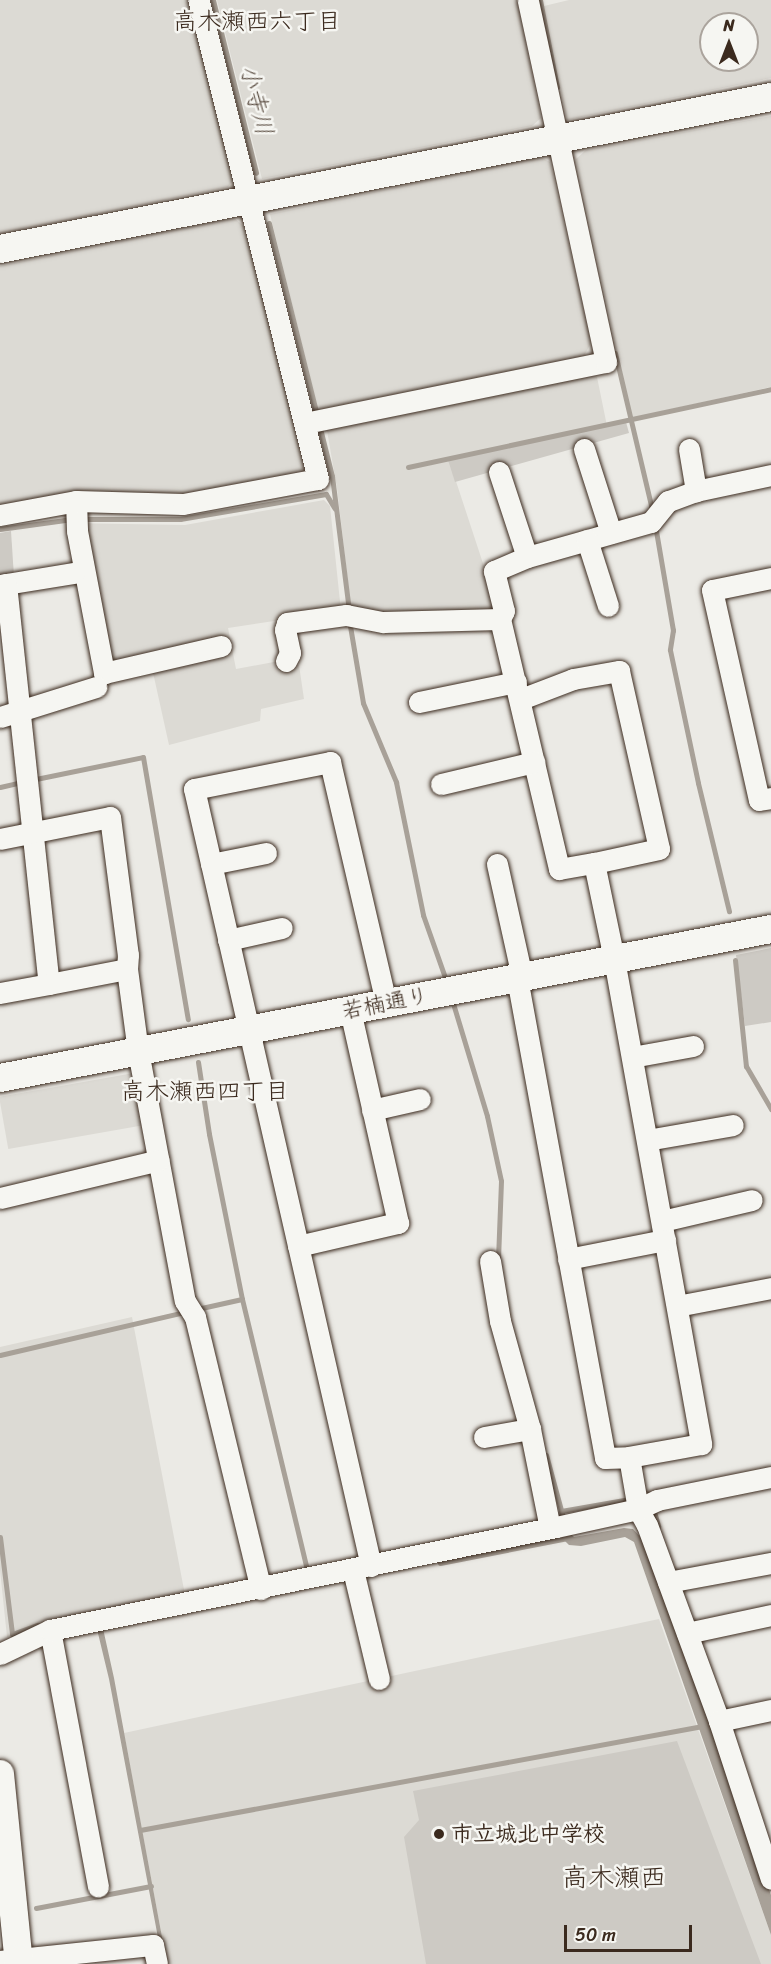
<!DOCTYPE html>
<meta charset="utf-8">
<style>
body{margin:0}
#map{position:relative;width:771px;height:1964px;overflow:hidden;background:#ebeae5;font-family:Sriracha,"Klee One",sans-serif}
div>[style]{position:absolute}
.built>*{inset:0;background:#dcdad4;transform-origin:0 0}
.green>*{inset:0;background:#cdcac4}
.water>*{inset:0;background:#a8a198}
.stream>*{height:5px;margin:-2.5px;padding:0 2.5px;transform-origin:2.5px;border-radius:2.5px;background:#a8a198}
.roads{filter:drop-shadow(0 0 2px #3b2a1e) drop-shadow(0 0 2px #3b2a1e)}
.street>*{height:21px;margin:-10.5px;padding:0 10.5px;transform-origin:10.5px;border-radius:10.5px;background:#f6f6f2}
.secondary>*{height:28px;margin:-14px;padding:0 14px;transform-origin:14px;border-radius:14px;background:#f6f6f2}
.dots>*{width:16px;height:16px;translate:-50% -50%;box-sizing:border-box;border:3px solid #f6f6f2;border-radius:50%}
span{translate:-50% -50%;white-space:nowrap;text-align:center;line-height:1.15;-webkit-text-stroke:5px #f6f6f2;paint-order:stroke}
.street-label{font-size:22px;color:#3b2a1e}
.poi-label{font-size:22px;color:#3b2a1e;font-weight:700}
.left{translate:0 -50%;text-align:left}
.neighbourhood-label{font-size:24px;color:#3b2a1e}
.water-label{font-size:24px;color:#615449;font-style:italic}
.quarter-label{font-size:26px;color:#3b2a1e}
.north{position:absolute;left:699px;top:12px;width:60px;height:60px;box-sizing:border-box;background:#f6f6f2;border:2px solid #aba49d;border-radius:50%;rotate:0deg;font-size:16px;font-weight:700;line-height:24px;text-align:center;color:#3b2a1e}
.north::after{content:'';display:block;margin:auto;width:21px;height:27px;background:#3b2a1e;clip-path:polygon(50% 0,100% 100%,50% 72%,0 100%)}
.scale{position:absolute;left:564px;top:1925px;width:128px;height:27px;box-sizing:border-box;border:3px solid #3b2a1e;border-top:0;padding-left:8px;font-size:18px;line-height:21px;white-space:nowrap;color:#3b2a1e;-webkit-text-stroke:4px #f6f6f2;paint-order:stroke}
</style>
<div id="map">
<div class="built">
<div style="clip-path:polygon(0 0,191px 0,234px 179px,228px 187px,0 234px)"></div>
<div style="clip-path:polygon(217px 0,517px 0,541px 118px,532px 126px,262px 179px)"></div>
<div style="clip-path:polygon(evenodd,569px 0,771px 0,771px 78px,567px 120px,544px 6px,569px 0,711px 24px,747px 24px,747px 60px,711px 60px,711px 24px)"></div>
<div style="clip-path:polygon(771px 116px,771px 387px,631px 418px,576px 159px,586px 150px)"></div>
<div style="clip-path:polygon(540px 157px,550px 162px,591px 343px,584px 356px,318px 410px,270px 214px)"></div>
<div style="clip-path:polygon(234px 218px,245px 227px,305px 466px,296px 477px,188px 496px,0 508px,0 266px)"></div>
<div style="clip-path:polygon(587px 371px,597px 377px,607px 426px,449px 460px,498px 609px,388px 617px,351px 608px,337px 488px,326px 425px)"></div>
<div style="clip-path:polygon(324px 500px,330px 506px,341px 611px,228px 628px,236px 669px,279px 661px,299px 665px,304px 699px,261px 709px,260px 721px,169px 745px,152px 668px,96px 681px,67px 523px,185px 525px)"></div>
<div style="left:134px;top:1073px;width:53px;height:137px;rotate:80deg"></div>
<div style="clip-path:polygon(132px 1317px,185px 1595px,48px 1625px,7px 1637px,0 1570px,0 1347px)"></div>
<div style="clip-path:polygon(659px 1619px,771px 1935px,771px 1964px,167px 1964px,124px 1733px)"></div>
</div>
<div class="green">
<div style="clip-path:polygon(626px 422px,629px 433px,455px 482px,448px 460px)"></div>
<div style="clip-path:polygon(11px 531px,14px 577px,0 580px,0 533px)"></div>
<div style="clip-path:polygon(771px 948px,771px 1022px,745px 1026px,736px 955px)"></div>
<div style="clip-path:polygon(677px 1741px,761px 1964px,426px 1964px,404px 1837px,419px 1820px,413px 1791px)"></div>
</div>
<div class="water">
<div style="clip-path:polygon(624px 1528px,633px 1529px,647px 1544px,771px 1895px,771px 1935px,634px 1542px,625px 1537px,581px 1546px,569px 1545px,560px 1536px,571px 1534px,574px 1537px)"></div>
<div style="clip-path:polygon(102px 1624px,114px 1678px,167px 1964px,163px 1964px,109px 1679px,96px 1625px)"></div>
</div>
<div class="stream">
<div style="left:213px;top:0;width:178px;rotate:76deg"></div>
<div style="left:540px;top:0;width:89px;rotate:78.9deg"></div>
<div style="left:269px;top:223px;width:198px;rotate:76deg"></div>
<div style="left:615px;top:353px;width:161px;rotate:76.7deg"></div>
<div style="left:319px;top:424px;width:54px;rotate:76deg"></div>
<div style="left:332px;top:476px;width:136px;rotate:82.8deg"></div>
<div style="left:408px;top:467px;width:371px;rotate:-12.1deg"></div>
<div style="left:82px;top:519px;width:98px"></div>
<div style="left:180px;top:519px;width:148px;rotate:-9.7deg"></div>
<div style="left:326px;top:494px;width:17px;rotate:59deg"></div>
<div style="left:655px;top:525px;width:107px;rotate:80.3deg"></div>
<div style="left:673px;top:630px;width:20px;rotate:99deg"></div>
<div style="left:670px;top:650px;width:136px;rotate:78.1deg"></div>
<div style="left:698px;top:783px;width:132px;rotate:76.4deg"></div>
<div style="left:0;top:529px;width:73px;rotate:-7.9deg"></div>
<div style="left:349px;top:620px;width:84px;rotate:80.4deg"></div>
<div style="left:363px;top:703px;width:86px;rotate:67.3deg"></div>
<div style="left:396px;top:782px;width:136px;rotate:78.5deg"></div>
<div style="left:423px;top:915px;width:72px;rotate:70.6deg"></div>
<div style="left:31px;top:780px;width:114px;rotate:-11.6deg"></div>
<div style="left:143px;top:757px;width:266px;rotate:80.3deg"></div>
<div style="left:0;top:787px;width:23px;rotate:-13deg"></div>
<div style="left:735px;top:960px;width:107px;rotate:84.1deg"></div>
<div style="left:746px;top:1066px;width:50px;rotate:59.8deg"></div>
<div style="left:452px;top:1000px;width:121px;rotate:73.2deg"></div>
<div style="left:487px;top:1116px;width:66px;rotate:77.8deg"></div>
<div style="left:501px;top:1181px;width:79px;rotate:92.2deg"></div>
<div style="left:198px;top:1062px;width:73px;rotate:81.3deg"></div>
<div style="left:209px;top:1134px;width:168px;rotate:78.7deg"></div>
<div style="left:242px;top:1299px;width:278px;rotate:76.5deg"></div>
<div style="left:197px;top:1309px;width:46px;rotate:-12.5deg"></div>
<div style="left:0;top:1355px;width:190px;rotate:-13.1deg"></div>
<div style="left:546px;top:1455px;width:68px;rotate:74.7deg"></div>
<div style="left:653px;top:1508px;width:19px;rotate:74deg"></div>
<div style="left:561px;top:1511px;width:64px;rotate:-9.9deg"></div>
<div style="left:0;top:1537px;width:98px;rotate:82.9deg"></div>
<div style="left:12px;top:1634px;width:27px;rotate:-20deg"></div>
<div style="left:440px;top:1563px;width:130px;rotate:-11.1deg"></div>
<div style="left:140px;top:1830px;width:572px;rotate:-10.48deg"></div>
<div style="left:36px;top:1908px;width:117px;rotate:-10.8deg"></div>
</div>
<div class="roads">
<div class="street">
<div style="left:305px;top:423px;width:307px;rotate:-11.5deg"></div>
<div style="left:606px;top:362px;width:370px;rotate:-102.2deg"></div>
<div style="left:584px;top:449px;width:88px;rotate:72.2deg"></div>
<div style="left:689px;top:449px;width:43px;rotate:80.5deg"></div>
<div style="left:499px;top:472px;width:89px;rotate:71.8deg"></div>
<div style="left:771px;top:475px;width:77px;rotate:168deg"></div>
<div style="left:696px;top:491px;width:30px;rotate:160deg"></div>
<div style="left:668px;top:501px;width:27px;rotate:129deg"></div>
<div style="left:651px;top:522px;width:129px;rotate:164.2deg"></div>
<div style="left:527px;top:557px;width:36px;rotate:157deg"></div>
<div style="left:494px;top:571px;width:41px;rotate:76deg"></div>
<div style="left:504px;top:611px;width:9px;rotate:117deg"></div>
<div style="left:500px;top:619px;width:257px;rotate:76.7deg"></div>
<div style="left:559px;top:869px;width:36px;rotate:-10deg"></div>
<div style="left:594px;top:863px;width:98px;rotate:78.2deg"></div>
<div style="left:614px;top:959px;width:493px;rotate:79.8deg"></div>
<div style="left:701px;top:1444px;width:73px;rotate:169.8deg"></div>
<div style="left:629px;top:1457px;width:53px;rotate:80.2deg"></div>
<div style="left:638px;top:1509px;width:18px;rotate:61deg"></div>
<div style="left:647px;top:1525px;width:209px;rotate:69.8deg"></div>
<div style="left:719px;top:1721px;width:166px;rotate:71.8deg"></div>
<div style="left:76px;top:501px;width:30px;rotate:88deg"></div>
<div style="left:77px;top:531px;width:145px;rotate:79.2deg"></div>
<div style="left:104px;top:673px;width:120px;rotate:-13deg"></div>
<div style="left:0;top:515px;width:77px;rotate:-10.4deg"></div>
<div style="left:76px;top:501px;width:107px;rotate:1.6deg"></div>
<div style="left:183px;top:504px;width:137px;rotate:-10.5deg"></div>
<div style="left:318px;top:479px;width:494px;rotate:-104deg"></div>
<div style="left:587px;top:540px;width:69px;rotate:72.3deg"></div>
<div style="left:771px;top:578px;width:60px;rotate:168.5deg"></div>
<div style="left:712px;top:590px;width:215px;rotate:77.4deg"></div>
<div style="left:759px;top:800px;width:12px;rotate:-9deg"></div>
<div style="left:6px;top:584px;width:69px;rotate:-9.2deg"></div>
<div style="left:0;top:585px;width:6px;rotate:-9deg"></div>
<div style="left:6px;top:584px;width:402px;rotate:83.9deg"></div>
<div style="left:49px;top:984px;width:79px;rotate:-10.9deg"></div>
<div style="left:127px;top:969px;width:83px;rotate:82.4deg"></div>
<div style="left:138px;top:1051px;width:254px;rotate:79.4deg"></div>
<div style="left:185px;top:1301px;width:19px;rotate:58deg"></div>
<div style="left:195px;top:1317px;width:280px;rotate:76.4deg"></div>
<div style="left:286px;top:661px;width:9px;rotate:-63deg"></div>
<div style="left:290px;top:653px;width:24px;rotate:-102deg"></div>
<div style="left:285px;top:630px;width:7px;rotate:-74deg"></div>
<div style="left:287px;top:623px;width:60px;rotate:-7.7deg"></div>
<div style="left:346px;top:615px;width:38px;rotate:11deg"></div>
<div style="left:383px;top:622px;width:117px;rotate:-1.5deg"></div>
<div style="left:521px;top:699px;width:56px;rotate:-21deg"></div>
<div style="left:573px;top:679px;width:47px;rotate:-9.9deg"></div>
<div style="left:619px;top:671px;width:182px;rotate:77.3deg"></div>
<div style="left:659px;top:849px;width:66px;rotate:167.8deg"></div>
<div style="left:419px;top:702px;width:99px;rotate:-11.7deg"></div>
<div style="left:0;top:717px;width:101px;rotate:-17.4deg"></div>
<div style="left:441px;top:784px;width:96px;rotate:-13.3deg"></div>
<div style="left:0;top:839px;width:112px;rotate:-11.3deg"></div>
<div style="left:110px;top:817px;width:139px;rotate:82.6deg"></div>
<div style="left:128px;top:955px;width:14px;rotate:94deg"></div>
<div style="left:211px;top:864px;width:56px;rotate:-11.3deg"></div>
<div style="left:497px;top:864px;width:116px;rotate:77.5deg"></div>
<div style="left:228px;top:940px;width:55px;rotate:-12.5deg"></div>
<div style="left:517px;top:978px;width:488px;rotate:79.6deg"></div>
<div style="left:605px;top:1458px;width:24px;rotate:-2deg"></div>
<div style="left:0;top:993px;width:50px;rotate:-10.4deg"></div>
<div style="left:632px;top:1057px;width:62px;rotate:-10.2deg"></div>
<div style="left:372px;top:1110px;width:49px;rotate:-12.9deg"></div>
<div style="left:647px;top:1140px;width:87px;rotate:-9.9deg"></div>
<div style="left:0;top:1198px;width:163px;rotate:-13.4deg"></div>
<div style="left:662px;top:1221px;width:92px;rotate:-13.1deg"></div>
<div style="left:298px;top:1246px;width:103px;rotate:-13deg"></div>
<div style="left:398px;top:1223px;width:218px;rotate:-102.7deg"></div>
<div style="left:568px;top:1259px;width:99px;rotate:-11.1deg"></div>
<div style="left:490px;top:1261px;width:61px;rotate:80.5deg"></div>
<div style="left:500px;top:1321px;width:112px;rotate:74.5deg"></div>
<div style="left:530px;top:1429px;width:101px;rotate:78.6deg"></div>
<div style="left:677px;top:1306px;width:96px;rotate:-10.8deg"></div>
<div style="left:484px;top:1437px;width:47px;rotate:-9.9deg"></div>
<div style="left:371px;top:1566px;width:797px;rotate:-102.83deg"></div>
<div style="left:194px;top:789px;width:139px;rotate:-11.2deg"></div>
<div style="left:330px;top:762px;width:247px;rotate:76.9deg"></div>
<div style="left:353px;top:1570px;width:112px;rotate:76.6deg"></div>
<div style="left:668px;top:1582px;width:105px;rotate:-10.5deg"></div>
<div style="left:50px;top:1630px;width:261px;rotate:79.4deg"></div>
<div style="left:687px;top:1633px;width:86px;rotate:-12.1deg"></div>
<div style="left:0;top:1654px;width:55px;rotate:-25.6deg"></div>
<div style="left:50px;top:1630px;width:516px;rotate:-11.51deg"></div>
<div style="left:556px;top:1527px;width:84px;rotate:-12.4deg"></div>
<div style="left:638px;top:1509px;width:21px;rotate:-25deg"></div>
<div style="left:657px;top:1500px;width:116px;rotate:-11.4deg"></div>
<div style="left:719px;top:1721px;width:53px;rotate:-11.9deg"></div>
<div style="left:0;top:1961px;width:154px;rotate:-6deg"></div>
<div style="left:153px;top:1945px;width:19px;rotate:78deg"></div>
</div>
<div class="secondary">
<div style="left:0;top:249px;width:786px;rotate:-11.15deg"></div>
<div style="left:0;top:1078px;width:785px;rotate:-10.94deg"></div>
<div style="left:0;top:1774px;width:191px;rotate:84.3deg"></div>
</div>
</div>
<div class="dots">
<div style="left:439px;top:1834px;background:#3b2a1e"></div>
</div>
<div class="street-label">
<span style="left:385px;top:1003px;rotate:-11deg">若楠通り</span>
</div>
<div class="poi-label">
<span class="left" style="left:451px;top:1834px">市立城北中学校</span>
</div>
<div class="neighbourhood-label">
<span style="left:257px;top:22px">高木瀬西六丁目</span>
<span style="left:205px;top:1092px">高木瀬西四丁目</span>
</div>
<div class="water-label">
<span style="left:256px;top:100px;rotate:76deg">小寺川</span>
</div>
<div class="quarter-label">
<span style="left:614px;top:1878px">高木瀬西</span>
</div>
<div class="north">N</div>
<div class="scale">50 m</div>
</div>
